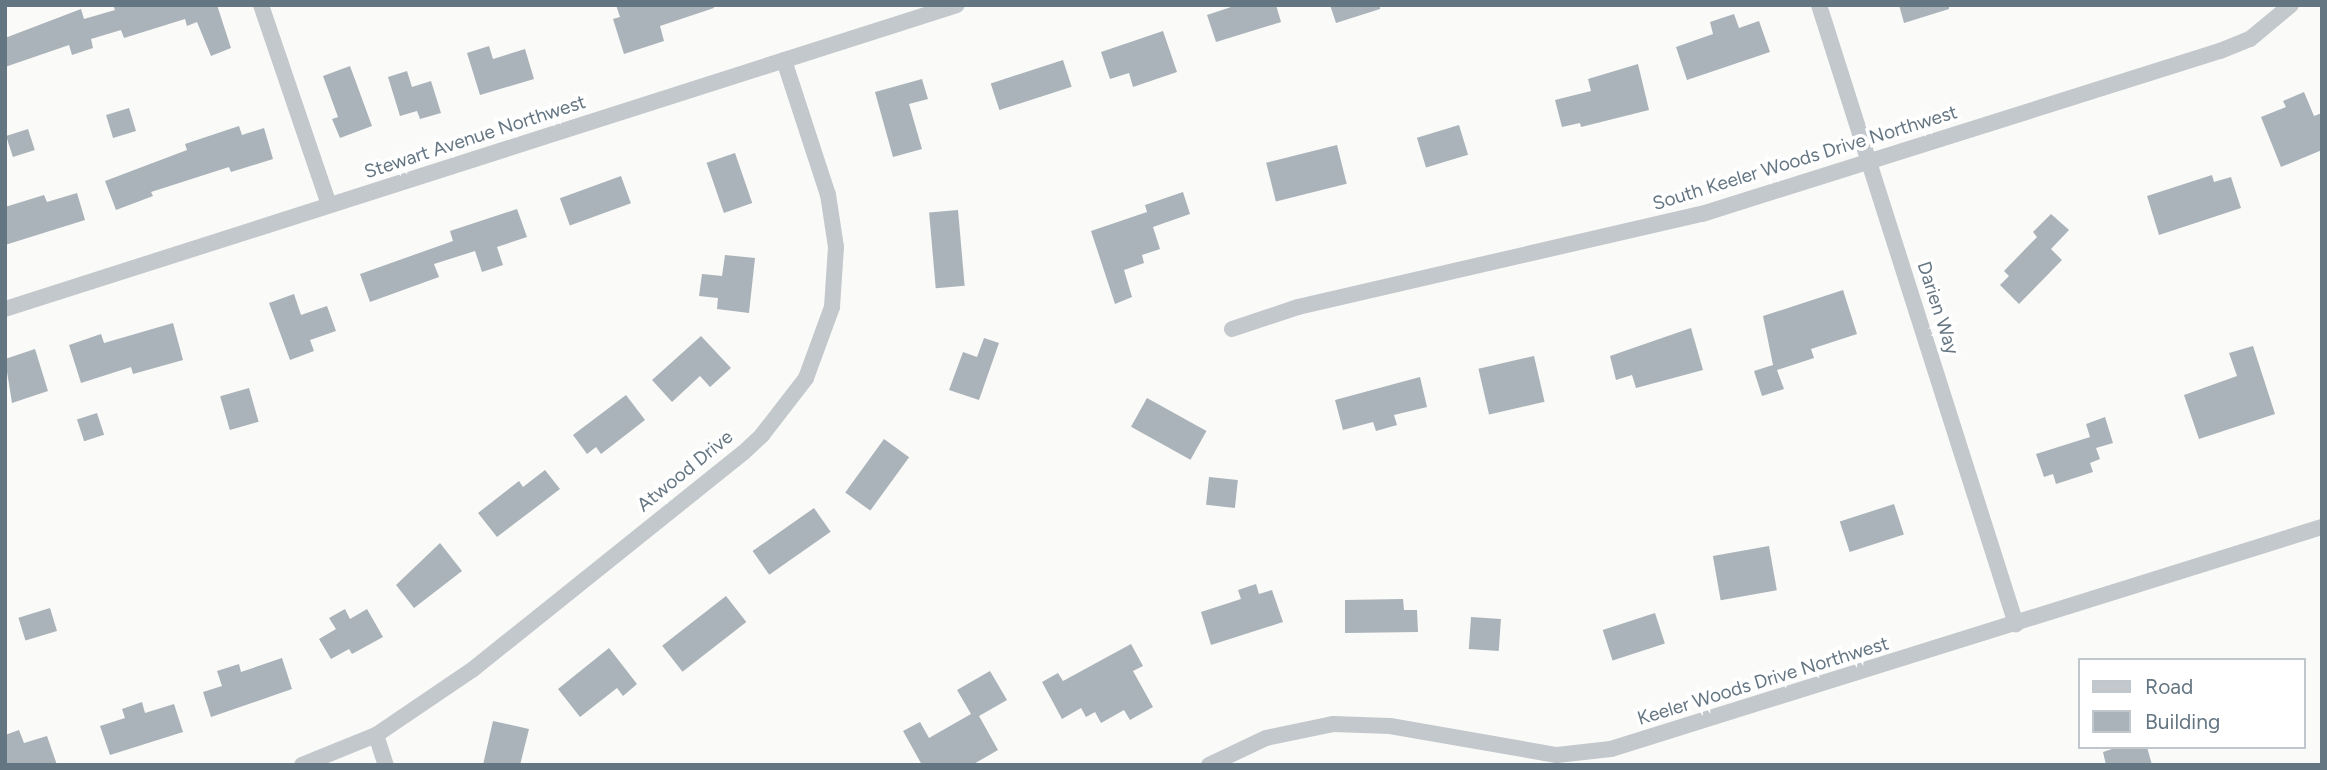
<!DOCTYPE html>
<style>
body{margin:0}
#map{position:relative;width:2327px;height:770px;overflow:hidden;background:#fafaf8;font-family:Figtree,sans-serif}
div>[style]{position:absolute}
.building>*{inset:0;background:#aab3b9;transform-origin:0 0}
.minor>*{height:16px;margin:-8px;padding:0 8px;transform-origin:8px;border-radius:8px;background:#c3c8cc}
span{translate:-50% -50%;white-space:nowrap;text-align:center;line-height:1.15;-webkit-text-stroke:7px #fff;paint-order:stroke}
.street-label{font-size:19px;color:#657683}
.frame{position:absolute;inset:0;border:7px solid #657683;pointer-events:none}
.legend{position:absolute;left:2078px;top:658px;width:228px;height:91px;box-sizing:border-box;background:#fff;border:2px solid #c1c8cd;margin:0;padding:9px 12px;list-style:none;font-size:21px;color:#657683}
.legend li{display:flex;align-items:center;gap:14px;height:35px}
.legend b{width:35px;border:2px solid #c1c8cd}
</style>
<div id="map">
<div class="building">
<div style="clip-path:polygon(113px 5px,217px 5px,231px 48px,211px 56px,197px 22px,187px 26px,185px 19px,124px 38px,121px 30px,91px 39px,93px 48px,72px 55px,69px 45px,5px 67px,5px 38px,81px 9px,84px 19px,115px 10px)"></div>
<div style="clip-path:polygon(616px 5px,713px 5px,714px 8px,660px 26px,664px 41px,624px 54px,613px 19px,620px 17px)"></div>
<div style="clip-path:polygon(1237px 5px,1276px 5px,1281px 22px,1216px 42px,1207px 15px)"></div>
<div style="clip-path:polygon(1330px 5px,1380px 5px,1380px 9px,1336px 23px)"></div>
<div style="clip-path:polygon(1899px 5px,1949px 5px,1949px 9px,1904px 23px)"></div>
<div style="clip-path:polygon(1734px 14px,1739px 28px,1759px 21px,1770px 52px,1687px 80px,1676px 47px,1713px 34px,1710px 22px)"></div>
<div style="clip-path:polygon(1163px 31px,1177px 72px,1133px 87px,1129px 73px,1110px 79px,1101px 52px)"></div>
<div style="clip-path:polygon(489px 46px,493px 59px,525px 49px,534px 79px,480px 95px,467px 53px)"></div>
<div style="left:1063px;top:60px;width:28px;height:76px;rotate:72deg"></div>
<div style="clip-path:polygon(1638px 64px,1649px 110px,1581px 127px,1580px 123px,1562px 127px,1555px 100px,1591px 91px,1588px 79px)"></div>
<div style="clip-path:polygon(350px 66px,372px 126px,340px 138px,332px 119px,338px 117px,323px 76px)"></div>
<div style="clip-path:polygon(407px 71px,412px 87px,431px 81px,441px 113px,420px 119px,417px 111px,400px 116px,388px 77px)"></div>
<div style="clip-path:polygon(922px 79px,928px 99px,909px 104px,922px 149px,893px 157px,875px 92px)"></div>
<div style="clip-path:polygon(2304px 92px,2314px 116px,2322px 113px,2322px 150px,2281px 167px,2261px 117px,2286px 107px,2283px 101px)"></div>
<div style="left:129px;top:108px;width:24px;height:24px;rotate:73deg"></div>
<div style="left:1459px;top:125px;width:31px;height:44px;rotate:73deg"></div>
<div style="clip-path:polygon(239px 126px,242px 135px,264px 128px,273px 159px,231px 172px,229px 167px,151px 192px,153px 196px,116px 210px,105px 181px,187px 150px,185px 144px)"></div>
<div style="left:28px;top:129px;width:22px;height:23px;rotate:72deg"></div>
<div style="left:1337px;top:145px;width:40px;height:73px;rotate:76deg"></div>
<div style="left:735px;top:153px;width:53px;height:30px;rotate:71deg"></div>
<div style="clip-path:polygon(2212px 175px,2214px 182px,2231px 177px,2241px 208px,2159px 235px,2147px 196px)"></div>
<div style="left:621px;top:176px;width:29px;height:65px;rotate:70deg"></div>
<div style="clip-path:polygon(1183px 192px,1190px 214px,1153px 227px,1160px 249px,1142px 255px,1144px 263px,1124px 270px,1132px 297px,1115px 304px,1091px 231px,1147px 212px,1145px 205px)"></div>
<div style="clip-path:polygon(77px 193px,85px 220px,5px 245px,5px 207px,44px 195px,47px 202px)"></div>
<div style="clip-path:polygon(517px 209px,527px 237px,497px 247px,503px 265px,482px 272px,475px 251px,434px 264px,439px 277px,370px 302px,360px 274px,453px 241px,450px 231px)"></div>
<div style="left:958px;top:210px;width:76px;height:29px;rotate:85deg"></div>
<div style="clip-path:polygon(2051px 214px,2069px 230px,2051px 249px,2062px 260px,2019px 304px,2000px 285px,2009px 276px,2004px 271px,2037px 237px,2033px 232px)"></div>
<div style="clip-path:polygon(725px 255px,755px 258px,749px 313px,717px 309px,718px 298px,699px 296px,702px 274px,722px 276px)"></div>
<div style="clip-path:polygon(1843px 290px,1857px 334px,1811px 349px,1814px 358px,1777px 370px,1784px 389px,1762px 396px,1754px 371px,1773px 365px,1763px 316px)"></div>
<div style="clip-path:polygon(294px 294px,301px 315px,327px 306px,336px 331px,310px 340px,314px 351px,290px 360px,269px 303px)"></div>
<div style="clip-path:polygon(173px 323px,183px 360px,133px 374px,131px 367px,81px 383px,69px 345px,101px 334px,104px 343px)"></div>
<div style="clip-path:polygon(1691px 328px,1703px 370px,1636px 388px,1632px 375px,1616px 380px,1610px 356px)"></div>
<div style="clip-path:polygon(701px 336px,731px 368px,710px 387px,700px 376px,672px 402px,652px 380px)"></div>
<div style="clip-path:polygon(984px 338px,999px 343px,979px 400px,949px 390px,963px 352px,977px 357px)"></div>
<div style="clip-path:polygon(2253px 346px,2275px 414px,2199px 439px,2184px 395px,2237px 376px,2229px 353px)"></div>
<div style="clip-path:polygon(35px 349px,48px 391px,12px 403px,5px 359px)"></div>
<div style="left:1534px;top:356px;width:47px;height:57px;rotate:77deg"></div>
<div style="clip-path:polygon(1420px 377px,1427px 407px,1394px 415px,1397px 425px,1376px 431px,1373px 422px,1343px 430px,1335px 400px)"></div>
<div style="left:249px;top:388px;width:35px;height:30px;rotate:74deg"></div>
<div style="clip-path:polygon(626px 395px,645px 420px,601px 454px,596px 447px,587px 454px,573px 435px)"></div>
<div style="left:1147px;top:398px;width:68px;height:33px;rotate:29deg"></div>
<div style="left:97px;top:413px;width:23px;height:21px;rotate:72deg"></div>
<div style="clip-path:polygon(2105px 417px,2113px 443px,2096px 448px,2100px 459px,2090px 463px,2093px 472px,2056px 484px,2053px 474px,2044px 477px,2036px 454px,2090px 437px,2086px 424px)"></div>
<div style="left:884px;top:439px;width:31px;height:66px;rotate:36deg"></div>
<div style="clip-path:polygon(545px 470px,560px 489px,497px 537px,478px 513px,519px 481px,523px 487px)"></div>
<div style="left:1209px;top:477px;width:29px;height:28px;rotate:6deg"></div>
<div style="left:1894px;top:504px;width:32px;height:57px;rotate:72deg"></div>
<div style="left:814px;top:508px;width:29px;height:75px;rotate:55deg"></div>
<div style="clip-path:polygon(440px 543px,462px 571px,414px 608px,396px 585px)"></div>
<div style="left:1769px;top:546px;width:45px;height:57px;rotate:80deg"></div>
<div style="clip-path:polygon(1256px 584px,1259px 594px,1272px 590px,1283px 622px,1211px 645px,1201px 612px,1241px 599px,1238px 590px)"></div>
<div style="left:726px;top:596px;width:33px;height:81px;rotate:52deg"></div>
<div style="clip-path:polygon(1403px 599px,1404px 610px,1417px 610px,1418px 632px,1345px 633px,1345px 600px)"></div>
<div style="left:50px;top:608px;width:24px;height:33px;rotate:73deg"></div>
<div style="clip-path:polygon(345px 609px,350px 619px,367px 609px,383px 637px,352px 654px,349px 649px,331px 659px,319px 639px,336px 629px,329px 618px)"></div>
<div style="left:1655px;top:613px;width:32px;height:55px;rotate:72deg"></div>
<div style="left:1471px;top:617px;width:30px;height:32px;rotate:4deg"></div>
<div style="clip-path:polygon(1131px 644px,1143px 666px,1133px 671px,1153px 707px,1130px 720px,1124px 710px,1101px 723px,1095px 712px,1086px 717px,1081px 708px,1062px 719px,1042px 682px,1058px 673px,1063px 681px)"></div>
<div style="clip-path:polygon(609px 648px,637px 684px,623px 696px,617px 688px,580px 717px,558px 689px)"></div>
<div style="clip-path:polygon(282px 658px,292px 689px,211px 717px,203px 692px,222px 686px,217px 671px,239px 664px,241px 672px)"></div>
<div style="clip-path:polygon(990px 671px,1007px 700px,979px 716px,998px 750px,972px 765px,922px 765px,903px 731px,920px 722px,929px 738px,971px 714px,957px 690px)"></div>
<div style="clip-path:polygon(142px 702px,145px 713px,174px 704px,183px 732px,110px 755px,100px 726px,125px 718px,122px 709px)"></div>
<div style="clip-path:polygon(493px 721px,529px 729px,520px 765px,483px 765px)"></div>
<div style="clip-path:polygon(19px 730px,24px 743px,47px 736px,57px 765px,5px 765px,5px 735px)"></div>
<div style="clip-path:polygon(2118px 747px,2147px 747px,2152px 765px,2106px 765px,2103px 752px)"></div>
</div>
<div class="minor">
<div style="left:261px;top:5px;width:211px;rotate:71.2deg"></div>
<div style="left:1819px;top:5px;width:650px;rotate:72.35deg"></div>
<div style="left:5px;top:309px;width:999px;rotate:-17.71deg"></div>
<div style="left:1232px;top:329px;width:70px;rotate:-18.4deg"></div>
<div style="left:1298px;top:307px;width:415px;rotate:-13deg"></div>
<div style="left:1702px;top:214px;width:543px;rotate:-17.47deg"></div>
<div style="left:2220px;top:51px;width:32px;rotate:-22deg"></div>
<div style="left:2250px;top:39px;width:53px;rotate:-39.7deg"></div>
<div style="left:376px;top:735px;width:32px;rotate:72deg"></div>
<div style="left:302px;top:765px;width:80px;rotate:-22.1deg"></div>
<div style="left:376px;top:735px;width:116px;rotate:-34.1deg"></div>
<div style="left:472px;top:670px;width:347px;rotate:-38.7deg"></div>
<div style="left:743px;top:453px;width:26px;rotate:-43deg"></div>
<div style="left:762px;top:435px;width:72px;rotate:-52.3deg"></div>
<div style="left:806px;top:378px;width:76px;rotate:-69.9deg"></div>
<div style="left:832px;top:307px;width:60px;rotate:-86.2deg"></div>
<div style="left:836px;top:247px;width:53px;rotate:-98.7deg"></div>
<div style="left:828px;top:195px;width:142px;rotate:-108.1deg"></div>
<div style="left:1209px;top:765px;width:63px;rotate:-25.3deg"></div>
<div style="left:1266px;top:738px;width:68px;rotate:-11.8deg"></div>
<div style="left:1333px;top:724px;width:57px;rotate:2deg"></div>
<div style="left:1390px;top:726px;width:169px;rotate:9.9deg"></div>
<div style="left:1557px;top:755px;width:54px;rotate:-6.3deg"></div>
<div style="left:1611px;top:749px;width:745px;rotate:-17.34deg"></div>
</div>
<div class="street-label">
<span style="left:475px;top:137px;rotate:-18deg">Stewart Avenue Northwest</span>
<span style="left:1805px;top:158px;rotate:-17deg">South Keeler Woods Drive Northwest</span>
<span style="left:1938px;top:308px;rotate:72deg">Darien Way</span>
<span style="left:685px;top:471px;rotate:-39deg">Atwood Drive</span>
<span style="left:1763px;top:681px;rotate:-17deg">Keeler Woods Drive Northwest</span>
</div>
<div class="frame"></div>
<ul class="legend">
<li><b style="height:9px;background:#c3c8cc"></b>Road</li>
<li><b style="height:19px;background:#aab3b9"></b>Building</li>
</ul>
</div>
